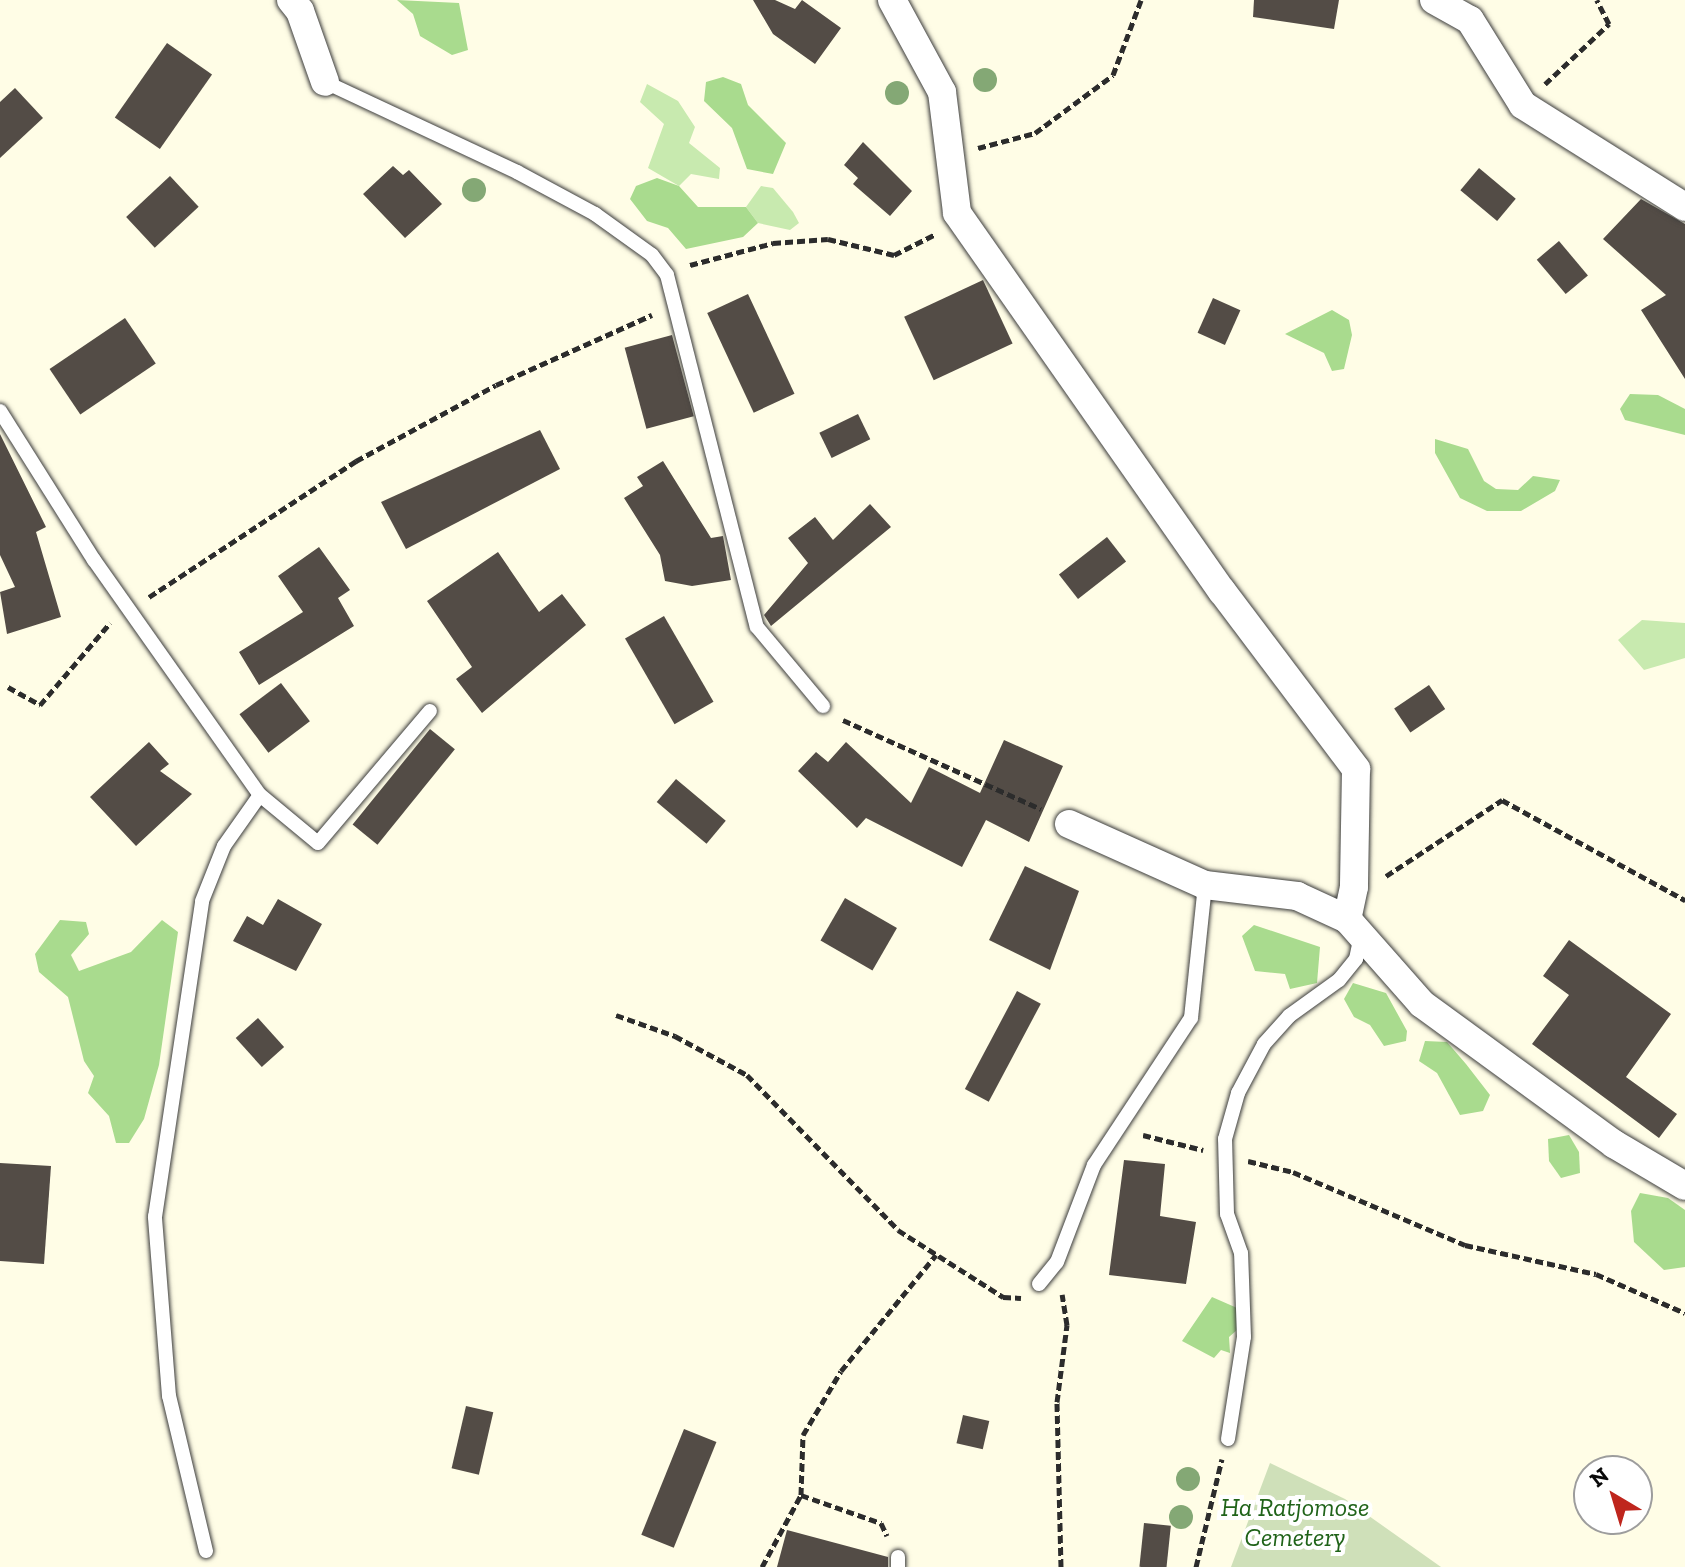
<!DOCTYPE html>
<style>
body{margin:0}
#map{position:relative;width:1685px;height:1567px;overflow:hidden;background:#fffde6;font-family:"Zilla Slab",serif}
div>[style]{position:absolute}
.green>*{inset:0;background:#c8eaaf}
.forest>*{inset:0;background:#a9db8e}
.cemetery>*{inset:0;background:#cfe0b9}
.building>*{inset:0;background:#534c46;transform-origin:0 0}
.path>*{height:5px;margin-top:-2.5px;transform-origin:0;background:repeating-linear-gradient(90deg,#2c2c2c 0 8px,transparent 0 12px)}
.roads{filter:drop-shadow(0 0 2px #3d3d3d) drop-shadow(0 0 2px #3d3d3d)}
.lane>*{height:14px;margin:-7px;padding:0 7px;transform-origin:7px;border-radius:7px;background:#fff}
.street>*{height:28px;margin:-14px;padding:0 14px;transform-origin:14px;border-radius:14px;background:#fff}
.trees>*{width:24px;height:24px;margin:-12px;border-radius:50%;background:#84a875}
span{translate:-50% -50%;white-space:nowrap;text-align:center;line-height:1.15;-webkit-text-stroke:8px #fff;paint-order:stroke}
.park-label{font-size:26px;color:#206319;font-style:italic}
.north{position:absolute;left:1573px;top:1455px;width:80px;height:80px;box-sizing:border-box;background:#fff;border:2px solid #9d9d9d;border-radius:50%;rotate:322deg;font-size:22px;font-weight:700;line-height:32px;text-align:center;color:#0a0a0a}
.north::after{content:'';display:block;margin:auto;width:28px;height:36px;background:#bf261d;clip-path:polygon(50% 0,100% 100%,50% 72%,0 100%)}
</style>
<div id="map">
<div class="green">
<div style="clip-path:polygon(647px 84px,678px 101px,695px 127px,689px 143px,720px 168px,719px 179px,691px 174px,679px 186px,648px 168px,664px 124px,640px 102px)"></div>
<div style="clip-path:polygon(761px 186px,773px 188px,793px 212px,799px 223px,790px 230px,758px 223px,746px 207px)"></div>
<div style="clip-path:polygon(1642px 620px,1685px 623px,1685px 658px,1644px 670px,1618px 640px)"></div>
</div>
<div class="forest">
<div style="clip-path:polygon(397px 0,459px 3px,468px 50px,452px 55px,420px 36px,413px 14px)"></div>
<div style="clip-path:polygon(723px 77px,741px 84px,748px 105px,786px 143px,773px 174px,747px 169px,732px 128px,704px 101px,706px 82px)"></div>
<div style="clip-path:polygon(657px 178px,679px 186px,698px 207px,746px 207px,758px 223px,743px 237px,686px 249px,668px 228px,647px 221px,630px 199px,636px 186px)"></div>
<div style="clip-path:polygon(1332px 310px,1349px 320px,1352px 335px,1344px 369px,1332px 371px,1324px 353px,1285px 334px)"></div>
<div style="clip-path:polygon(1630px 394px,1658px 395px,1685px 409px,1685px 435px,1625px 420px,1620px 409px)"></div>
<div style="clip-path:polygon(1435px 439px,1468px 449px,1484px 481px,1496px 489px,1518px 490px,1533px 476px,1560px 480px,1555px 491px,1521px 511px,1487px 511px,1460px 498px,1435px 453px)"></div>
<div style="clip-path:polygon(60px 920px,86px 922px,89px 934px,71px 955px,79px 971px,131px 952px,162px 920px,178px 932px,159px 1065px,144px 1119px,129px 1143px,116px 1143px,109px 1116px,88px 1093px,94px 1076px,84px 1061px,68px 997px,39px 972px,35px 954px)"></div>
<div style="clip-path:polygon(1254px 925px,1320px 947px,1317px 983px,1290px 989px,1285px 974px,1255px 971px,1242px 936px)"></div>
<div style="clip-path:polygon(1353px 983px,1386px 993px,1407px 1031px,1406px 1041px,1384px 1046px,1370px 1025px,1354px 1017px,1344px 999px)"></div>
<div style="clip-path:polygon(1425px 1041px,1447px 1042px,1466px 1064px,1490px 1095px,1483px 1111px,1460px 1115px,1437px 1073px,1419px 1061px)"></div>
<div style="clip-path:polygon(1569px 1135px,1579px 1152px,1580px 1173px,1561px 1178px,1549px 1161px,1548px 1139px)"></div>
<div style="clip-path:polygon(1640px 1193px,1668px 1198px,1685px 1210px,1685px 1267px,1664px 1270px,1634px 1242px,1631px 1211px)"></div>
<div style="clip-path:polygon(1212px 1297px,1244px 1311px,1245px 1323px,1229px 1337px,1230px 1353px,1221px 1350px,1214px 1358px,1182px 1341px)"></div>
</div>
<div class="cemetery">
<div style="clip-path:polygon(1270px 1463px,1345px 1499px,1441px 1567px,1231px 1567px)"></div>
</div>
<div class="building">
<div style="clip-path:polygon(753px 0,775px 0,795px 9px,802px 0,841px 28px,815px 64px,773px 34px)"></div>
<div style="clip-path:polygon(1254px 0,1339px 0,1334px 29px,1253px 17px)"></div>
<div style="left:167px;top:43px;width:55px;height:91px;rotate:35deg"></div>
<div style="clip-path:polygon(15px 88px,43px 118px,0 158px,0 102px)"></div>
<div style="clip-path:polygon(863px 142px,912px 191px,890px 216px,853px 184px,858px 178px,844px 165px)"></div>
<div style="clip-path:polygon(393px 166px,403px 175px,409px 170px,442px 204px,405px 238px,363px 194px)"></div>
<div style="left:1479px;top:168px;width:48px;height:29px;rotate:40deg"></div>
<div style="left:170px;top:176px;width:42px;height:60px;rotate:47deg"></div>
<div style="clip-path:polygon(1641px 199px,1685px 224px,1685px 379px,1641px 310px,1666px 295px,1603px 239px)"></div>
<div style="left:1559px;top:241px;width:45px;height:29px;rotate:50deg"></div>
<div style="left:983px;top:280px;width:70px;height:87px;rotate:65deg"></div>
<div style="left:748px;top:294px;width:110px;height:45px;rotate:65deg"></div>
<div style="left:1213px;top:298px;width:30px;height:38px;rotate:24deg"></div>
<div style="left:125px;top:318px;width:55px;height:91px;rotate:56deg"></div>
<div style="left:672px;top:335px;width:84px;height:49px;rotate:75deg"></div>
<div style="left:858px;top:414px;width:28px;height:43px;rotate:64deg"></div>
<div style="clip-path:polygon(540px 430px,560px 469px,406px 549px,381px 502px)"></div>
<div style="clip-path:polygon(0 434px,46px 527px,36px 532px,61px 617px,7px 634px,0 592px,15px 587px,0 555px)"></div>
<div style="clip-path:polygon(663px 461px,711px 538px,723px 536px,731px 580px,692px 586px,665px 581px,660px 555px,624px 498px,643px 486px,637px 477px)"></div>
<div style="clip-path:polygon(870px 504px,891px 527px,771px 626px,764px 615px,808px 563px,788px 538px,815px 517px,833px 540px)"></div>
<div style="left:1107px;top:537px;width:31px;height:61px;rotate:52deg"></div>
<div style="clip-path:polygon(319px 547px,350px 590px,338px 598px,354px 626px,259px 685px,239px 652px,303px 612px,278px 576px)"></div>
<div style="clip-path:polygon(498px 552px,539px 612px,562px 594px,586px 625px,482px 713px,456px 679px,472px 667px,427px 601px)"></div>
<div style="left:664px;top:616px;width:99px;height:45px;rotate:60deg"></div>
<div style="left:281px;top:683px;width:48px;height:52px;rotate:53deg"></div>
<div style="left:1429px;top:685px;width:29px;height:42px;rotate:56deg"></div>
<div style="left:430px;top:729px;width:32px;height:123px;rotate:39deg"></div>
<div style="clip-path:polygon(1004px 740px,1063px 766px,1029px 842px,986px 820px,962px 867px,866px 818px,857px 828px,798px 771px,816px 752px,828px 762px,846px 742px,911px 803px,929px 767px,980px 793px)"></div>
<div style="clip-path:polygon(149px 742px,169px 764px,160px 771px,192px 794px,136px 846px,90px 797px)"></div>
<div style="left:676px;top:779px;width:65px;height:30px;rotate:40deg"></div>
<div style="clip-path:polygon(1025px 866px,1079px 891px,1050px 970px,989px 940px)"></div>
<div style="left:845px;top:898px;width:60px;height:49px;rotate:30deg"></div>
<div style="clip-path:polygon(278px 899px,322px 924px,296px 971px,233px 941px,247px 916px,263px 925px)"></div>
<div style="clip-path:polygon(1569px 940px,1671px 1014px,1626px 1077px,1677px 1114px,1659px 1138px,1532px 1044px,1569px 995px,1543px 976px)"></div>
<div style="left:1017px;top:991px;width:27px;height:111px;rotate:28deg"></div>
<div style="left:258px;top:1018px;width:39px;height:30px;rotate:48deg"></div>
<div style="clip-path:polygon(1124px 1160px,1165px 1164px,1160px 1216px,1196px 1222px,1186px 1284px,1109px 1275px)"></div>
<div style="clip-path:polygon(0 1163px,51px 1166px,44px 1264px,0 1261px)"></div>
<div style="left:466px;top:1406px;width:28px;height:64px;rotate:13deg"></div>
<div style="left:963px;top:1415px;width:27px;height:29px;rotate:13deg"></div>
<div style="left:684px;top:1429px;width:35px;height:114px;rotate:22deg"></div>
<div style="left:1144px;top:1523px;width:27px;height:44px;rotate:6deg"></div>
<div style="clip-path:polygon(787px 1530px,888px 1557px,888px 1567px,777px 1567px)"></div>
</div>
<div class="path">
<div style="left:1545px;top:84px;width:88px;rotate:-43.2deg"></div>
<div style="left:1609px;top:24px;width:27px;rotate:-117deg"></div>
<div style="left:978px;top:148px;width:59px;rotate:-14.7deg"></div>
<div style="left:1035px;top:133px;width:97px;rotate:-36.6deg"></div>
<div style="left:1113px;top:75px;width:80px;rotate:-69.5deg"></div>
<div style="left:690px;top:265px;width:86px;rotate:-14.8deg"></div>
<div style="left:773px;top:243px;width:55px;rotate:-4.2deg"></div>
<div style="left:828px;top:239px;width:68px;rotate:13.6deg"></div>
<div style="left:894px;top:255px;width:45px;rotate:-26.6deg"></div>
<div style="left:149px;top:597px;width:248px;rotate:-33.3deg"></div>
<div style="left:356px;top:461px;width:159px;rotate:-28.5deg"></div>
<div style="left:496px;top:385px;width:171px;rotate:-24.2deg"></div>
<div style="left:8px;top:687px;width:37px;rotate:29deg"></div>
<div style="left:40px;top:705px;width:108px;rotate:-49.5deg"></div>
<div style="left:843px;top:720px;width:217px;rotate:24.2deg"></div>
<div style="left:1386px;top:876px;width:139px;rotate:-33.2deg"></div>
<div style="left:1502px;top:800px;width:209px;rotate:28.7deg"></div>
<div style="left:616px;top:1015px;width:63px;rotate:19.6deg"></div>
<div style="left:675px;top:1036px;width:82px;rotate:28.4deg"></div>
<div style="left:747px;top:1075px;width:216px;rotate:45.7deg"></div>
<div style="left:898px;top:1230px;width:125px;rotate:32.5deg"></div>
<div style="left:1003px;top:1297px;width:18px;rotate:3deg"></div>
<div style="left:1143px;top:1135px;width:62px;rotate:14deg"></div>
<div style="left:1248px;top:1161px;width:46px;rotate:13.7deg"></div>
<div style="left:1293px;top:1172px;width:187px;rotate:23deg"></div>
<div style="left:1465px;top:1245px;width:134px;rotate:12.5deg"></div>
<div style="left:1596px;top:1274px;width:97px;rotate:23.7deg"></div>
<div style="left:801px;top:1495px;width:85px;rotate:19.3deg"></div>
<div style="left:881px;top:1523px;width:14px;rotate:65deg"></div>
<div style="left:762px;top:1567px;width:82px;rotate:-61.6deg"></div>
<div style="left:801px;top:1495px;width:60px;rotate:-88.1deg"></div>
<div style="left:803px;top:1435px;width:74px;rotate:-59.3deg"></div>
<div style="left:841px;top:1371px;width:150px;rotate:-50.7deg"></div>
<div style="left:1061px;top:1567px;width:165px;rotate:-91.4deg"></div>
<div style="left:1057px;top:1402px;width:78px;rotate:-82.6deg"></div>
<div style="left:1067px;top:1325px;width:31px;rotate:-99deg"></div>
<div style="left:1196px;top:1567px;width:111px;rotate:-76.5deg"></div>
</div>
<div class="roads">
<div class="lane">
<div style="left:325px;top:82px;width:212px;rotate:25.1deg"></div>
<div style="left:517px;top:172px;width:89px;rotate:28.3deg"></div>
<div style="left:595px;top:214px;width:70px;rotate:35.7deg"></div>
<div style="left:652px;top:255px;width:25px;rotate:53deg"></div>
<div style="left:667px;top:275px;width:363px;rotate:75.7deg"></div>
<div style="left:757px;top:627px;width:103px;rotate:50.1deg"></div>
<div style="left:0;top:411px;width:176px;rotate:57.8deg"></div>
<div style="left:94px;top:560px;width:288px;rotate:54.8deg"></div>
<div style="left:260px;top:795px;width:75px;rotate:39.6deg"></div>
<div style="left:318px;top:843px;width:173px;rotate:-49.7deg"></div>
<div style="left:1039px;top:1284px;width:28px;rotate:-51deg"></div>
<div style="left:1057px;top:1262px;width:104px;rotate:-69.1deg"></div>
<div style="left:1094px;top:1165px;width:176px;rotate:-56.6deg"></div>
<div style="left:1191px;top:1018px;width:134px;rotate:-84deg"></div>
<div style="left:1228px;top:1439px;width:103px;rotate:-81.1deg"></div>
<div style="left:1244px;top:1337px;width:84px;rotate:-92deg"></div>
<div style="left:1241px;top:1253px;width:41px;rotate:-109.7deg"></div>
<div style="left:1227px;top:1214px;width:75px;rotate:-91.5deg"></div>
<div style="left:1225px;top:1139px;width:48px;rotate:-74.2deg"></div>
<div style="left:1238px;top:1093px;width:55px;rotate:-62deg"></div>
<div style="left:1264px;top:1044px;width:38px;rotate:-48deg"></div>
<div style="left:1289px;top:1016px;width:62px;rotate:-35.8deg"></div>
<div style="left:1339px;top:980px;width:27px;rotate:-51deg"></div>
<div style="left:1356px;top:959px;width:24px;rotate:-78deg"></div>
<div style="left:206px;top:1551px;width:159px;rotate:-103.4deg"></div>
<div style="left:169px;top:1396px;width:180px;rotate:-94.5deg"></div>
<div style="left:155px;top:1217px;width:319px;rotate:-81.5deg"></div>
<div style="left:202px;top:901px;width:59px;rotate:-68.2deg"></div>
<div style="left:224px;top:846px;width:62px;rotate:-54.8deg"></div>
<div style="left:898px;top:1567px;width:10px;rotate:-90deg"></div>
</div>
<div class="street">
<div style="left:291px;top:0;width:14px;rotate:51deg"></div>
<div style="left:300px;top:11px;width:75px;rotate:70.6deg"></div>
<div style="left:892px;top:0;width:105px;rotate:61.5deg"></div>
<div style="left:942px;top:92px;width:122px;rotate:82.9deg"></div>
<div style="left:957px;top:213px;width:462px;rotate:55deg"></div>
<div style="left:1222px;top:591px;width:223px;rotate:53deg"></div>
<div style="left:1356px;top:769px;width:118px;rotate:91deg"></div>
<div style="left:1354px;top:887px;width:33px;rotate:102deg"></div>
<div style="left:1347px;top:919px;width:113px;rotate:48.6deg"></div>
<div style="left:1422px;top:1004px;width:238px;rotate:36.1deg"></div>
<div style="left:1614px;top:1144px;width:82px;rotate:30.6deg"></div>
<div style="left:1434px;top:0;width:41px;rotate:29.1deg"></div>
<div style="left:1470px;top:20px;width:100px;rotate:58.1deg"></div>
<div style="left:1523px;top:105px;width:191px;rotate:32.2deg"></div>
<div style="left:1069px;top:824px;width:149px;rotate:24.2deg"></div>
<div style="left:1205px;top:885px;width:93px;rotate:6.8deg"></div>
<div style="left:1297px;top:896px;width:55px;rotate:24.7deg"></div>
</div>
</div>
<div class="trees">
<div style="left:985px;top:80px"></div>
<div style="left:897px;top:93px"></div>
<div style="left:474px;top:190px"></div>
<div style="left:1188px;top:1479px"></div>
<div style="left:1181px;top:1517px"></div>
</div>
<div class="park-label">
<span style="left:1295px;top:1523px">Ha Ratjomose<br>Cemetery</span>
</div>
<div class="north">N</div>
</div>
